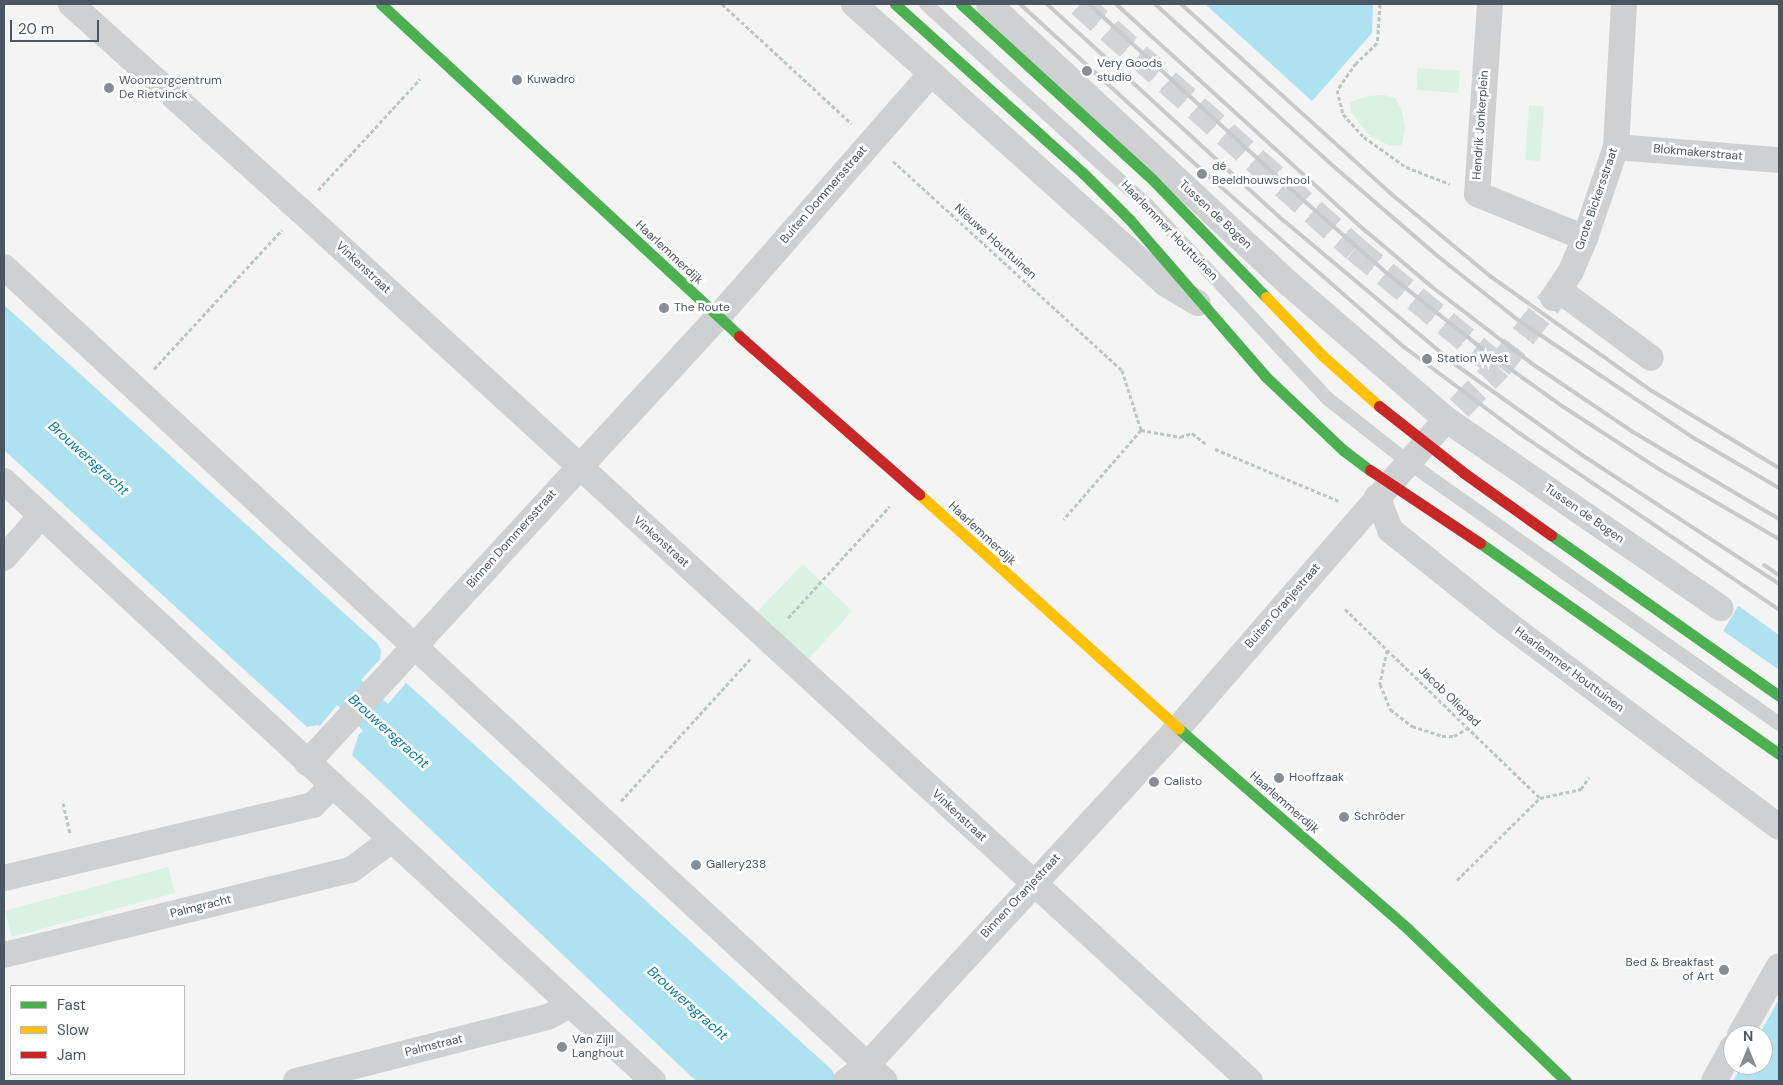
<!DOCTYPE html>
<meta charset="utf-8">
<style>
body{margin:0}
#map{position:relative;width:1783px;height:1085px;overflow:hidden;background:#f4f4f4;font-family:"DM Sans",sans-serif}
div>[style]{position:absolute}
.green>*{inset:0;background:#d9f2e3;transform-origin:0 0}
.water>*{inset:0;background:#aee2f0}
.pier>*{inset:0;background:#f4f4f4;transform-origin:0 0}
.street-tunnel>*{height:26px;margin-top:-13px;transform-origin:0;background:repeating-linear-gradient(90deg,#d2d4d7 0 26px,transparent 0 39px)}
.path>*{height:3px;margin-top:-1.5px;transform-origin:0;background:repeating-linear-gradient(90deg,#bcc7c4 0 4px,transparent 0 6.5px)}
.lane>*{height:14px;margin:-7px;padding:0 7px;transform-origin:7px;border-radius:7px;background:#ced0d2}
.street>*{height:26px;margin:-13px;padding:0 13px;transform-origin:13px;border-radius:13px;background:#ced0d2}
.fast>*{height:11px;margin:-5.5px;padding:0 5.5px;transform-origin:5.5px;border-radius:5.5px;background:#4caf50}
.slow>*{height:11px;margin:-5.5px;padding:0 5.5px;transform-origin:5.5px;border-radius:5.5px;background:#ffc107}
.jam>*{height:11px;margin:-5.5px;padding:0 5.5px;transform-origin:5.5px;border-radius:5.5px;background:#c62828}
.rail>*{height:4px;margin:-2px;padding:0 2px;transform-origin:2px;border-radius:2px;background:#c9cacc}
.dots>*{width:14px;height:14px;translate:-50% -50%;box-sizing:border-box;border:2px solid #fff;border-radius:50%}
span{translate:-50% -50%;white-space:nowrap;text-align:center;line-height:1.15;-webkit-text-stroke:5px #fff;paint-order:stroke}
.poi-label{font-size:12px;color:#4a5661}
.left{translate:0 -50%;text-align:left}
.right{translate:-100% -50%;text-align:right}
.street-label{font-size:12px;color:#4a5661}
.water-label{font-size:14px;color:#0c7c9b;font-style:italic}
.frame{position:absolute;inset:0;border:5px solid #4a5661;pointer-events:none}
.legend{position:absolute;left:10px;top:985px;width:175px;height:90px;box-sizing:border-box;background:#fff;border:1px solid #b7bbc0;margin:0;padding:6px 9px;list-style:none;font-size:15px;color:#4a5661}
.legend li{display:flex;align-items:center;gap:10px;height:25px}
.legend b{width:25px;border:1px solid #b7bbc0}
.north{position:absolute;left:1723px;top:1025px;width:50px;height:50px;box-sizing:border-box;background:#fff;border:1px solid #b7bbc0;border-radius:50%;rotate:0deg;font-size:14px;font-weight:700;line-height:20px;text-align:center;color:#4a5661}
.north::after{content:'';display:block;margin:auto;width:18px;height:22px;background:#868d94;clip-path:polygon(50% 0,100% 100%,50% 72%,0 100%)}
.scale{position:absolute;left:10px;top:20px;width:89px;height:22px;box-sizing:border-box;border:2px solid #4a5661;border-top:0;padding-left:6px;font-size:15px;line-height:18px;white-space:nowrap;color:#4a5661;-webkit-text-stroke:4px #fff;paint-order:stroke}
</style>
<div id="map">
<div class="green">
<div style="left:1418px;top:68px;width:42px;height:22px;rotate:4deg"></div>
<div style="clip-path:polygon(1384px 95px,1395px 98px,1402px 111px,1405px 127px,1402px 145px,1390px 146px,1368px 134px,1351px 112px,1350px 102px,1368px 96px)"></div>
<div style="left:1529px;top:105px;width:15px;height:55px;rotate:4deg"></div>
<div style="clip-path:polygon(803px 564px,852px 611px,805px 663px,748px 621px)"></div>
<div style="left:168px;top:867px;width:27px;height:169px;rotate:75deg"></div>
</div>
<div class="water">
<div style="clip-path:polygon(1124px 4px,1373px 4px,1372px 33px,1276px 142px)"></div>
<div style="clip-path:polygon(4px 305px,377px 643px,381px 650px,380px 659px,832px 1070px,837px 1081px,696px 1081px,352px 755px,318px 725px,307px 727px,4px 450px)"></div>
<div style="clip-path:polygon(1779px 538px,1779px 670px,1723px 631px)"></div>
<div style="clip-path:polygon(1779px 999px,1779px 1081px,1733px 1081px,1742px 1065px,1763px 1065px,1763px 1035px,1759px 1035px)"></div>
</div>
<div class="pier">
<div style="clip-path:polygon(1121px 4px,1205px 4px,1314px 103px,1275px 144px)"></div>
<div style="clip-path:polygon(1779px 535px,1779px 635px,1736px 604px)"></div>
<div style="left:1723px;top:631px;width:68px;height:2px;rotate:35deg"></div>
<div style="clip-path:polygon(380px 659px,406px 683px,388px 704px,382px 699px,358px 725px,363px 731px,359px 734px,352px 755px,319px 727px,337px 705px,342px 710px,366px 684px,361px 680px)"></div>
</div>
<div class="street-tunnel">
<div style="left:1080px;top:4px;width:368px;rotate:41.7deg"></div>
<div style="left:1355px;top:249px;width:186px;rotate:39.3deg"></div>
<div style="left:1459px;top:408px;width:57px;rotate:-45.7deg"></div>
<div style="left:1499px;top:367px;width:88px;rotate:-52deg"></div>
</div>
<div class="path">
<div style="left:722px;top:4px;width:176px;rotate:42.7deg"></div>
<div style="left:1380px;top:4px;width:39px;rotate:94deg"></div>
<div style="left:1377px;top:43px;width:29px;rotate:136deg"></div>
<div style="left:1356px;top:63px;width:33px;rotate:125deg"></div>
<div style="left:1337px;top:90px;width:25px;rotate:76deg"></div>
<div style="left:1343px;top:114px;width:31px;rotate:48deg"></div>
<div style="left:1364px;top:137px;width:52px;rotate:35.5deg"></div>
<div style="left:1406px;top:167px;width:47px;rotate:21.1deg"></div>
<div style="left:893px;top:161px;width:310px;rotate:42.4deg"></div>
<div style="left:1122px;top:370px;width:63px;rotate:72.4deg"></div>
<div style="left:1141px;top:430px;width:118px;rotate:130.9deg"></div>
<div style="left:318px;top:190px;width:151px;rotate:-47.4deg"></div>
<div style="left:154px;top:369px;width:189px;rotate:-47.4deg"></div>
<div style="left:1141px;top:430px;width:40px;rotate:10deg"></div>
<div style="left:1180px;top:437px;width:13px;rotate:-18deg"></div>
<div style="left:1192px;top:433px;width:19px;rotate:39deg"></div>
<div style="left:1215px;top:449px;width:134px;rotate:22.8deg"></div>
<div style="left:1345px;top:609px;width:272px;rotate:44.1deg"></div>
<div style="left:788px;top:618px;width:151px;rotate:-47.7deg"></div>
<div style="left:1387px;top:650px;width:35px;rotate:102deg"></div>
<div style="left:1380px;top:684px;width:27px;rotate:68deg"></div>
<div style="left:1390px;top:709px;width:28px;rotate:38deg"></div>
<div style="left:1412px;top:726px;width:32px;rotate:18deg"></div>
<div style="left:1442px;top:736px;width:12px"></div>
<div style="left:1454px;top:736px;width:16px;rotate:-30deg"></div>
<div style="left:621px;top:801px;width:192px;rotate:-47.7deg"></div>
<div style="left:63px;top:803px;width:32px;rotate:77deg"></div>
<div style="left:1457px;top:880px;width:117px;rotate:-44.7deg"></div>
<div style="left:1540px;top:798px;width:42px;rotate:-12.4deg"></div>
<div style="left:1581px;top:789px;width:14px;rotate:-56deg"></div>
</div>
<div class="lane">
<div style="left:926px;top:4px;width:299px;rotate:42.3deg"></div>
<div style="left:1147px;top:205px;width:265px;rotate:47deg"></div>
<div style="left:1328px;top:399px;width:102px;rotate:38.2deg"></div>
<div style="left:1408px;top:462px;width:454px;rotate:35.2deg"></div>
</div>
<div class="street">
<div style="left:71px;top:4px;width:308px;rotate:42deg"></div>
<div style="left:300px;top:210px;width:1289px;rotate:42.52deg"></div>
<div style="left:854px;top:4px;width:419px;rotate:41.9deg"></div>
<div style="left:1166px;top:284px;width:37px;rotate:31deg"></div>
<div style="left:989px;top:4px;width:408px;rotate:43deg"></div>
<div style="left:1287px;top:282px;width:211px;rotate:40.8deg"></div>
<div style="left:1447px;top:420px;width:332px;rotate:34.5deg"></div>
<div style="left:1490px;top:4px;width:190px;rotate:93.9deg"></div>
<div style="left:1477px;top:194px;width:117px;rotate:22.2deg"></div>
<div style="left:1616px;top:147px;width:164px;rotate:4.6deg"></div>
<div style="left:4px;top:267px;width:1199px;rotate:42.74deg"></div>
<div style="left:1559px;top:290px;width:114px;rotate:36.5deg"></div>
<div style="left:1553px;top:298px;width:32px;rotate:-56deg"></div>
<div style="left:1571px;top:271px;width:36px;rotate:-67deg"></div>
<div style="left:1585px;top:238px;width:96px;rotate:-71.2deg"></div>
<div style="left:1616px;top:147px;width:143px;rotate:-86.8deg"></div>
<div style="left:4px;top:481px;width:884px;rotate:42.75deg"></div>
<div style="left:1377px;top:497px;width:35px;rotate:68deg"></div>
<div style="left:1390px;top:530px;width:147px;rotate:38.7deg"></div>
<div style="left:1505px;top:622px;width:342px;rotate:36.8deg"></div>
<div style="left:4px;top:558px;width:56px;rotate:-48.6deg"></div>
<div style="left:307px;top:763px;width:606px;rotate:-47.34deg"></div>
<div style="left:718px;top:317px;width:323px;rotate:-48.8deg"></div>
<div style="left:4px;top:878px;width:318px;rotate:-13.3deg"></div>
<div style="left:313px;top:805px;width:27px;rotate:-45deg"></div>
<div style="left:4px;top:955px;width:357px;rotate:-13.8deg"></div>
<div style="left:351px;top:870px;width:49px;rotate:-36.6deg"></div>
<div style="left:1740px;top:1035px;width:79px;rotate:-60.5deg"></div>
<div style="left:296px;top:1081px;width:260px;rotate:-14.3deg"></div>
<div style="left:548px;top:1017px;width:25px;rotate:-29deg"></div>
<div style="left:846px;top:1081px;width:26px;rotate:-37deg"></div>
<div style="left:867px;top:1065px;width:459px;rotate:-47.3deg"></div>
<div style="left:1178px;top:728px;width:399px;rotate:-49deg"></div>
<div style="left:1714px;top:1081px;width:39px;rotate:-61deg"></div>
</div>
<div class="fast">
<div style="left:381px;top:4px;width:488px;rotate:42.8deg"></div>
<div style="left:895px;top:4px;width:254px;rotate:42deg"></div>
<div style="left:1084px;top:174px;width:65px;rotate:45deg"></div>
<div style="left:1130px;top:220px;width:206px;rotate:49.1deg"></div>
<div style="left:1265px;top:376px;width:108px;rotate:43.5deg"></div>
<div style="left:1343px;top:450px;width:34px;rotate:37deg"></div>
<div style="left:961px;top:4px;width:260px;rotate:42.5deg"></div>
<div style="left:1153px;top:180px;width:163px;rotate:46deg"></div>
<div style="left:1551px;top:535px;width:279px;rotate:35.2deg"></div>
<div style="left:1480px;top:543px;width:366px;rotate:35.2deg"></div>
<div style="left:1179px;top:729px;width:304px;rotate:41.1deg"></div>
<div style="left:1408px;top:929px;width:219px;rotate:43.9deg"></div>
</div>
<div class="slow">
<div style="left:1266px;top:297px;width:82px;rotate:46deg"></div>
<div style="left:1323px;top:356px;width:75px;rotate:41.8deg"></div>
<div style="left:919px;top:494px;width:350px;rotate:42.1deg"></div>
</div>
<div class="jam">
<div style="left:739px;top:336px;width:240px;rotate:41.3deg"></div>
<div style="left:1379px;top:406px;width:108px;rotate:38.2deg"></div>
<div style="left:1464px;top:473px;width:107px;rotate:35.5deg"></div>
<div style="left:1370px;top:470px;width:132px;rotate:33.6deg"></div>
</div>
<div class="rail">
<div style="left:1020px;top:4px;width:261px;rotate:42.4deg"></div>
<div style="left:1213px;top:180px;width:254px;rotate:41.2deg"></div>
<div style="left:1404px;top:347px;width:144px;rotate:36.8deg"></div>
<div style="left:1519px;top:433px;width:315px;rotate:34.2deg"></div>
<div style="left:1047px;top:4px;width:320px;rotate:42.5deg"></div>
<div style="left:1283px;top:220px;width:226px;rotate:40deg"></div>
<div style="left:1456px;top:365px;width:155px;rotate:35.5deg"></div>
<div style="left:1582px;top:455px;width:235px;rotate:33.2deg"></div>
<div style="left:1089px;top:4px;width:289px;rotate:42.5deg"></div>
<div style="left:1302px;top:199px;width:114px;rotate:41.1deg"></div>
<div style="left:1388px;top:274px;width:117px;rotate:38.4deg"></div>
<div style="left:1480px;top:347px;width:97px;rotate:35.8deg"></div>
<div style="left:1559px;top:404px;width:117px;rotate:33.1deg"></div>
<div style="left:1657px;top:468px;width:141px;rotate:30.2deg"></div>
<div style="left:1116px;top:4px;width:339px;rotate:42.3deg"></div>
<div style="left:1367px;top:232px;width:85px;rotate:40.2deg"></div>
<div style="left:1432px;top:287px;width:125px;rotate:37.5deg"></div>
<div style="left:1531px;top:363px;width:123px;rotate:34.1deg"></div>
<div style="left:1633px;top:432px;width:170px;rotate:30.8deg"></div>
<div style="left:1155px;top:4px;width:239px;rotate:42.3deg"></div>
<div style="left:1332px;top:165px;width:136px;rotate:40.8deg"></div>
<div style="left:1435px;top:254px;width:106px;rotate:38.5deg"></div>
<div style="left:1518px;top:320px;width:210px;rotate:33.9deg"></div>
<div style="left:1692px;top:437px;width:101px;rotate:30.4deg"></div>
<div style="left:1181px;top:4px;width:282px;rotate:42.1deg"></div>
<div style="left:1390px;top:193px;width:130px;rotate:39.7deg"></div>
<div style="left:1490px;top:276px;width:199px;rotate:35.4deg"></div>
<div style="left:1652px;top:391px;width:149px;rotate:31.2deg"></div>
<div style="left:1764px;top:565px;width:18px;rotate:34deg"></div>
</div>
<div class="dots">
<div style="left:1087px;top:71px;background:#868d94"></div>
<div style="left:517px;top:80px;background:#868d94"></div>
<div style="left:109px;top:88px;background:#868d94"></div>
<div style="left:1202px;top:174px;background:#868d94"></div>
<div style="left:664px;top:308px;background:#868d94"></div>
<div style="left:1427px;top:359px;background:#868d94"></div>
<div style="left:1279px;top:778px;background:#868d94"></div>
<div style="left:1154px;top:782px;background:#868d94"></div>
<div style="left:1344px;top:817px;background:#868d94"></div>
<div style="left:696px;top:865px;background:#868d94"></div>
<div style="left:1724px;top:970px;background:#868d94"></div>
<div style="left:562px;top:1047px;background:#868d94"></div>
</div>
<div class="poi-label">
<span class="left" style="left:1097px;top:71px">Very Goods<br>studio</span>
<span class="left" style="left:527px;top:80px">Kuwadro</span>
<span class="left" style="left:119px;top:88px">Woonzorgcentrum<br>De Rietvinck</span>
<span class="left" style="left:1212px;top:174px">dé<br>Beeldhouwschool</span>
<span class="left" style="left:674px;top:308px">The Route</span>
<span class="left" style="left:1437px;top:359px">Station West</span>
<span class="left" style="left:1289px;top:778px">Hooffzaak</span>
<span class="left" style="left:1164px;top:782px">Calisto</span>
<span class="left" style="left:1354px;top:817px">Schröder</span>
<span class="left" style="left:706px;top:865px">Gallery238</span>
<span class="right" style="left:1714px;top:970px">Bed &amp; Breakfast<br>of Art</span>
<span class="left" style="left:572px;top:1047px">Van Zijll<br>Langhout</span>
</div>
<div class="street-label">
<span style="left:1481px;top:125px;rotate:-86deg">Hendrik Jonkerplein</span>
<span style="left:1698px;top:153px;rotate:5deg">Blokmakerstraat</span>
<span style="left:824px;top:195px;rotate:-49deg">Buiten Dommersstraat</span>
<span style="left:1597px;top:199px;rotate:-71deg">Grote Bickersstraat</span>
<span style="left:1215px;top:215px;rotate:43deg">Tussen de Bogen</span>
<span style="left:1169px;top:231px;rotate:46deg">Haarlemmer Houttuinen</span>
<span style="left:995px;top:242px;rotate:42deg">Nieuwe Houttuinen</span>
<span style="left:669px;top:253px;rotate:43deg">Haarlemmerdijk</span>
<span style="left:363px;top:268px;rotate:43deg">Vinkenstraat</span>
<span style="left:1584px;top:514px;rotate:35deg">Tussen de Bogen</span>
<span style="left:982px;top:534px;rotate:43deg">Haarlemmerdijk</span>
<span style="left:512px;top:539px;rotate:-48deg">Binnen Dommersstraat</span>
<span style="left:661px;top:542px;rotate:42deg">Vinkenstraat</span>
<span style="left:1283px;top:606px;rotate:-49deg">Buiten Oranjestraat</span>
<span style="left:1569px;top:670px;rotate:37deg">Haarlemmer Houttuinen</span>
<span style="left:1449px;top:697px;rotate:44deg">Jacob Oliepad</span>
<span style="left:1284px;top:803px;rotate:41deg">Haarlemmerdijk</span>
<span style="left:959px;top:816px;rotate:43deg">Vinkenstraat</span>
<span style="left:1021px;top:896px;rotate:-47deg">Binnen Oranjestraat</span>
<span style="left:201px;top:907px;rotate:-14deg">Palmgracht</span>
<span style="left:434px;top:1046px;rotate:-14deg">Palmstraat</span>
</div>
<div class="water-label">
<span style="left:89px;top:458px;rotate:42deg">Brouwersgracht</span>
<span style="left:389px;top:731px;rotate:42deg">Brouwersgracht</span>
<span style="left:688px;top:1003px;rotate:42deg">Brouwersgracht</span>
</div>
<div class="frame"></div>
<ul class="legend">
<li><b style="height:6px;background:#4caf50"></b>Fast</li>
<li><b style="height:6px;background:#ffc107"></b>Slow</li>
<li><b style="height:6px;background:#c62828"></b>Jam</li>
</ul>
<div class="north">N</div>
<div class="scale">20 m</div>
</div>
